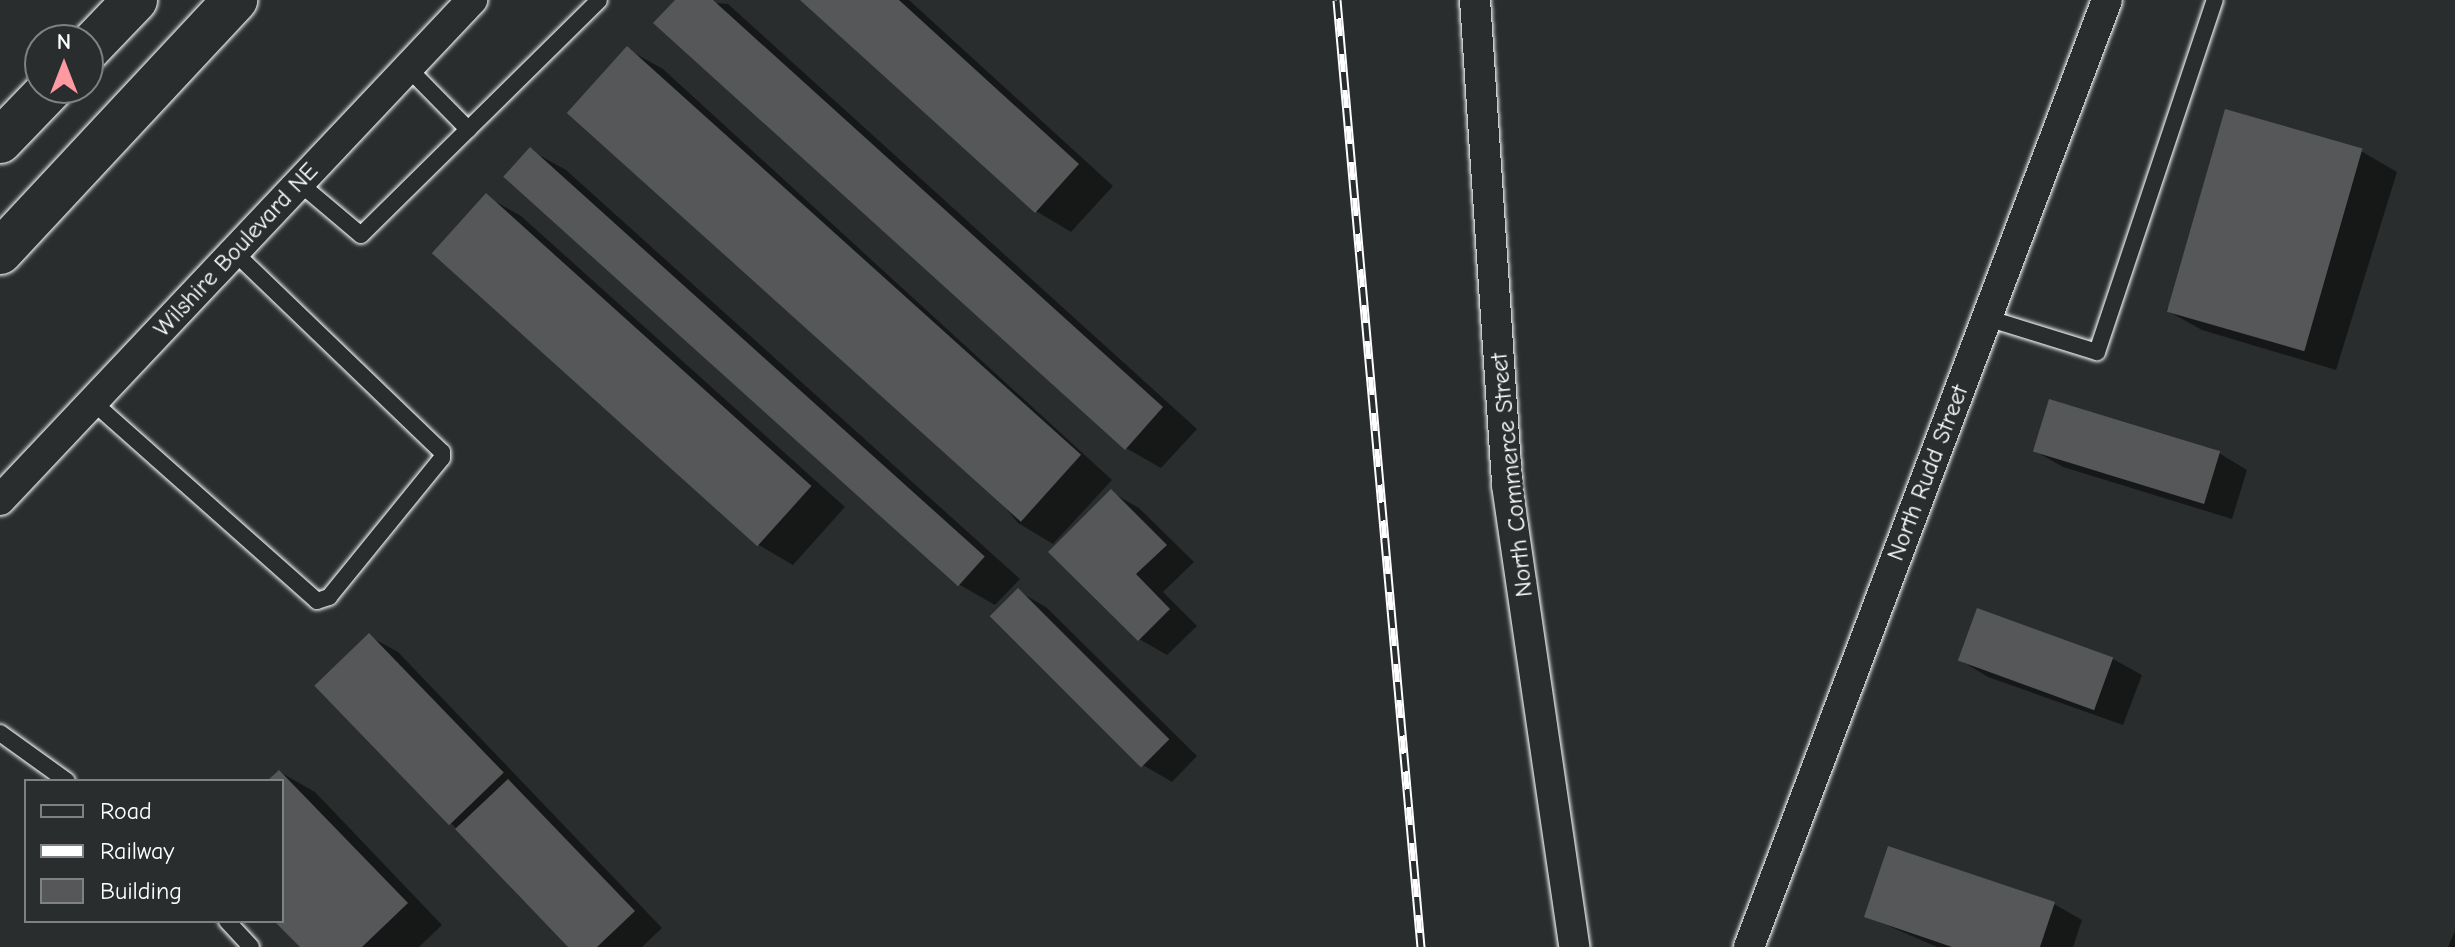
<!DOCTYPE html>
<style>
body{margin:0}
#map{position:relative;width:2455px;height:947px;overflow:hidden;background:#2a2d2e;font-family:"Comic Neue",sans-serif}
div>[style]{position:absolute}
.shadow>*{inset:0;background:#0007}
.building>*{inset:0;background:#555758;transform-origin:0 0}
.roads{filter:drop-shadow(0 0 2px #fff) drop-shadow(0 0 2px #fff)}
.lane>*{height:16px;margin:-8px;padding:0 8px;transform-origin:8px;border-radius:8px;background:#2a2d2e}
.street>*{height:30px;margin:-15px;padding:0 15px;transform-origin:15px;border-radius:15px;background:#2a2d2e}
.primary>*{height:44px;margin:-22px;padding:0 22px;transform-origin:22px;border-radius:22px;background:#2a2d2e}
.rail>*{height:9px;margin-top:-4.5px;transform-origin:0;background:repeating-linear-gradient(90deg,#2a2d2e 0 18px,#fff 0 36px);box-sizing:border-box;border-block:2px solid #fff}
span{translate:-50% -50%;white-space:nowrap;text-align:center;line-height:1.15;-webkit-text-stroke:6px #2a2d2e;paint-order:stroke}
.street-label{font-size:24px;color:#fff}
.legend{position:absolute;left:24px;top:779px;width:260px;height:144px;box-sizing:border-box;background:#2a2d2e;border:2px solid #7f8182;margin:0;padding:10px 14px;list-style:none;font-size:24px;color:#fff}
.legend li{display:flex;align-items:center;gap:16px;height:40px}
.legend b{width:40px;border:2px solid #7f8182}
.north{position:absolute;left:24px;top:24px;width:80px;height:80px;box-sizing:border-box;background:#2a2d2e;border:2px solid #7f8182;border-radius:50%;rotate:0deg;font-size:22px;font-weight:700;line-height:32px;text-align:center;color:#fff}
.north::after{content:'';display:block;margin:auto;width:28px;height:36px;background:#ff9aa2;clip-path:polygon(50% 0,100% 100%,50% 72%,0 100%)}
</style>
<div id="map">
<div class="shadow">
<div style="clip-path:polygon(677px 0,728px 4px,1197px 429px,1161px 468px,1126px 448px)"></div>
<div style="clip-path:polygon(803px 0,909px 0,1113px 186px,1071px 232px,1036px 211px)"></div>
<div style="clip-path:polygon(627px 49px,663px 69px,1112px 480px,1053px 544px,1018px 523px)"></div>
<div style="clip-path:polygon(530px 150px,566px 170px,1020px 579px,995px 605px,960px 585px)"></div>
<div style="clip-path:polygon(2361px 151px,2397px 172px,2336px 370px,2202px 330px,2166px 310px)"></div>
<div style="clip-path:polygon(486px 196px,521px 216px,845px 507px,793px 565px,757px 544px)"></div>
<div style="clip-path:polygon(2035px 451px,2219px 453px,2247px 470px,2232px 519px,2063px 467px)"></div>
<div style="clip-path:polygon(1111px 492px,1139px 508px,1194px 562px,1163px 592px,1197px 626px,1167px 655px,1139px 639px)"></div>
<div style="clip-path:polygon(1018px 591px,1046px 607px,1197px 756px,1172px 782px,1143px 765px)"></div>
<div style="clip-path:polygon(1978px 611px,2113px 659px,2142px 675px,2123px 725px,1988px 677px,1960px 660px)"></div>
<div style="clip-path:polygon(369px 636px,398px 652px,662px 928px,642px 947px,571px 947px,451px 823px)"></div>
<div style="clip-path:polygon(280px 772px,315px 792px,442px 925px,419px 947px,302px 947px,277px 921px,282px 921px,282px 781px,270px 781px)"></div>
<div style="clip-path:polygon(2054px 904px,2082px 920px,2073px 947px,1937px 947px,1866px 916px)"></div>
<div style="clip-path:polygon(2455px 931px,2455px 947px,2448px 947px)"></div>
</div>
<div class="building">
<div style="clip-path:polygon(675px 0,713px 0,1163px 407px,1125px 450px,653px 23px)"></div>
<div style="clip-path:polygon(800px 0,899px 0,1079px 164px,1035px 213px)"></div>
<div style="left:627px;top:46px;width:611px;height:90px;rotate:42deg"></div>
<div style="left:2225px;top:109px;width:143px;height:211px;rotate:16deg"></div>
<div style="left:530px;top:147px;width:612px;height:40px;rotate:42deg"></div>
<div style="left:486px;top:193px;width:438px;height:81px;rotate:42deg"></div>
<div style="left:2049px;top:399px;width:179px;height:55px;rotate:17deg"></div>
<div style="clip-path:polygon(1111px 489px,1167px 545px,1136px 574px,1170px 609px,1138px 641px,1048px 552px)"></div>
<div style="left:1018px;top:588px;width:214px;height:40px;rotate:45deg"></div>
<div style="left:1977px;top:608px;width:145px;height:56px;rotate:20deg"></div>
<div style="left:369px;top:633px;width:194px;height:76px;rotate:46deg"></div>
<div style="clip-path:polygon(279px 770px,408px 903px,362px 947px,300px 947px,274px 921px,282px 921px,282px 781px,267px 781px)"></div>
<div style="clip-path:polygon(508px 779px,635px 911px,597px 947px,568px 947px,455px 829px)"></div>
<div style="clip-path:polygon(1888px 846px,2055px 902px,2040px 947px,1952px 947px,1864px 917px)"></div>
</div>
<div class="roads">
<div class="lane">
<div style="left:408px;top:68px;width:86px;rotate:45.5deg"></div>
<div style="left:298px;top:182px;width:82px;rotate:40.1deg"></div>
<div style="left:361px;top:235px;width:334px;rotate:-44.6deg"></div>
<div style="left:1987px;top:318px;width:115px;rotate:17.2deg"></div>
<div style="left:2097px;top:352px;width:371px;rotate:-71.5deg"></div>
<div style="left:94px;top:403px;width:298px;rotate:41.6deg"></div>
<div style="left:317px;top:601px;width:13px;rotate:-18deg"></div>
<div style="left:329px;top:597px;width:179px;rotate:-50.9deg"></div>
<div style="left:442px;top:458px;width:6px;rotate:-90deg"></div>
<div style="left:442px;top:452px;width:290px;rotate:-136.1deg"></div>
<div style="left:0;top:733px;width:82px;rotate:35.6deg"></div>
<div style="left:227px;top:921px;width:35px;rotate:47deg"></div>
</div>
<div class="street">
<div style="left:1475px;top:0;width:486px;rotate:86.2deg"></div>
<div style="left:1507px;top:485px;width:467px;rotate:81.7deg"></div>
<div style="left:0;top:500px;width:688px;rotate:-46.65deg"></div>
<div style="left:1749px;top:947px;width:1012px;rotate:-69.29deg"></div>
</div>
<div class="primary">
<div style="left:88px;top:49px;width:68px;rotate:-46.2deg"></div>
<div style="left:0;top:141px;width:74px;rotate:-46.1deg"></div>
<div style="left:0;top:252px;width:345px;rotate:-47deg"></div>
</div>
</div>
<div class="rail">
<div style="left:1337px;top:0;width:951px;rotate:84.93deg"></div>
</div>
<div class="street-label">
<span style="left:236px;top:250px;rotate:-47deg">Wilshire Boulevard NE</span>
<span style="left:1928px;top:473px;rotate:-69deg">North Rudd Street</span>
<span style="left:1512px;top:475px;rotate:-96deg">North Commerce Street</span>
</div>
<ul class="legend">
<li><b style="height:10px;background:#2a2d2e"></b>Road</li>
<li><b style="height:10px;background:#fff"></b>Railway</li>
<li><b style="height:22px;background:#555758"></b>Building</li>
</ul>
<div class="north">N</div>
</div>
